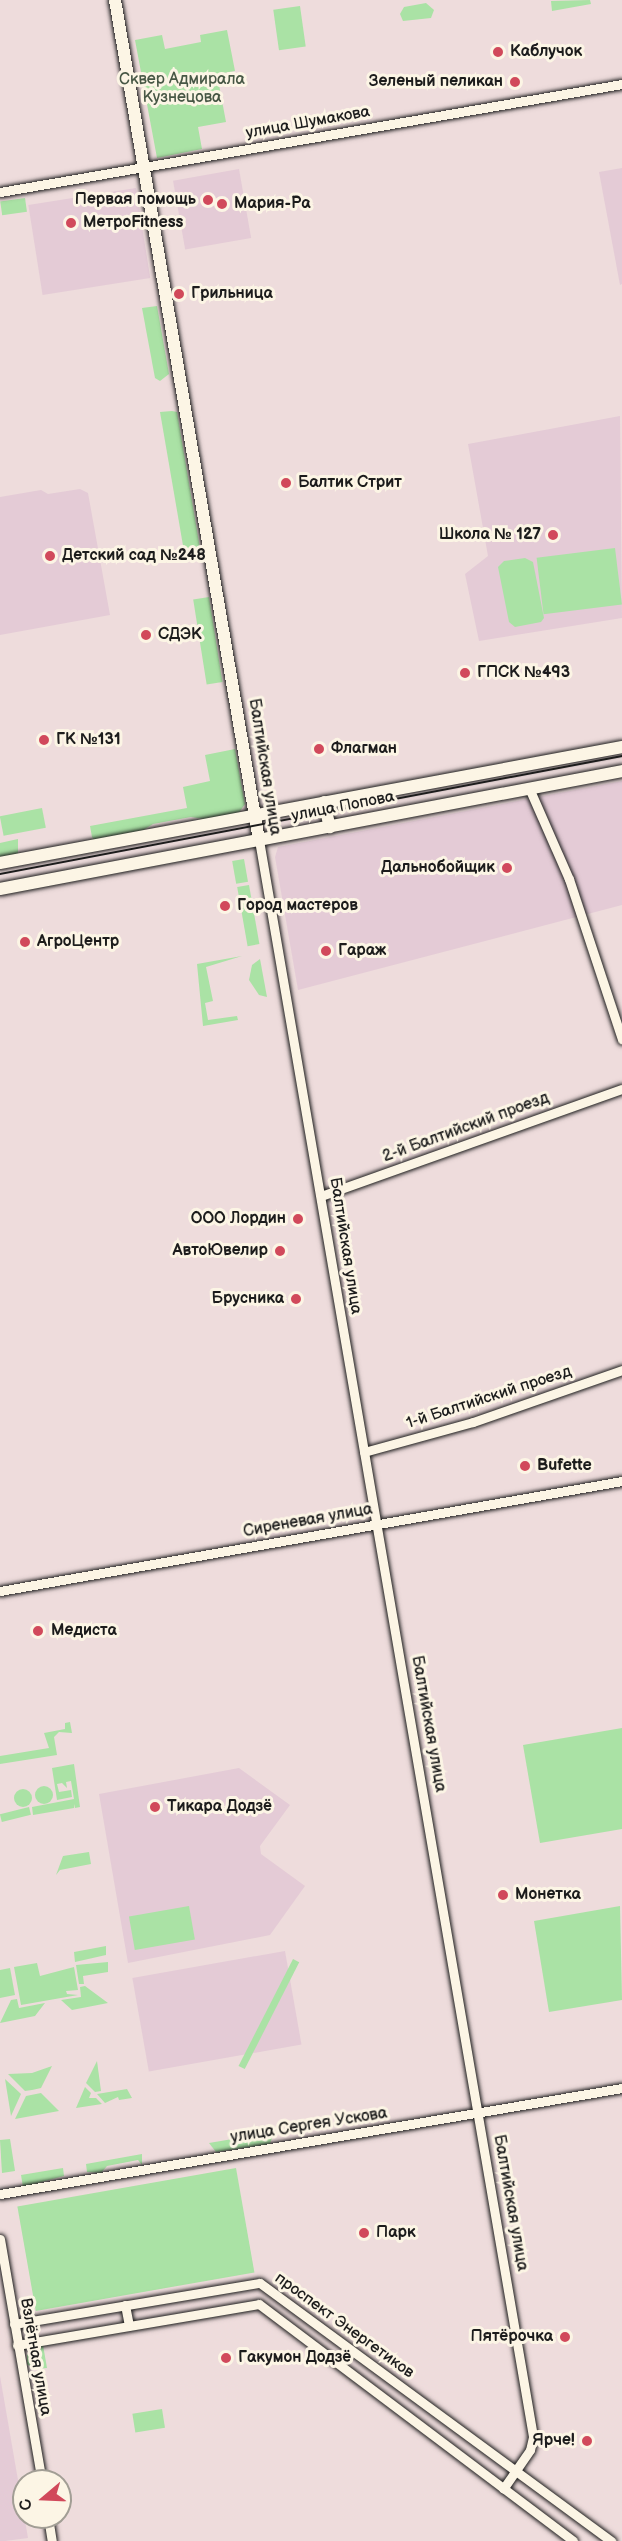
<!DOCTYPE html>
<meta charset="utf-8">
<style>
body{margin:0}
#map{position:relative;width:622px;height:2541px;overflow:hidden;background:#eedcdc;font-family:"Balsamiq Sans",sans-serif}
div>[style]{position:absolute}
.built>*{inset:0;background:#e4cbd6;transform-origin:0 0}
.green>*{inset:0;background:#aae2a5;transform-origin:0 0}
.round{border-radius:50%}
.roads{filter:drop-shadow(0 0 2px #1c1c1c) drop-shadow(0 0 2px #1c1c1c)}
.minor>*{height:9px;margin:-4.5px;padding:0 4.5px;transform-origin:4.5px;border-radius:4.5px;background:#fcf5e5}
.secondary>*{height:12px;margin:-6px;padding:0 6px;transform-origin:6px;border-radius:6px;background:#fcf5e5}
.tram>*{height:1.5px;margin:-0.75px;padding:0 0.75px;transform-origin:0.75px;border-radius:0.75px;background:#1c1c1c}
.dots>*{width:16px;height:16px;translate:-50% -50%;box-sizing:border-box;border:3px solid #fcf5e5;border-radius:50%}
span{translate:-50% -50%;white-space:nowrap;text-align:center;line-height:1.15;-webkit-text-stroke:6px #fcf5e5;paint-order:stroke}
.poi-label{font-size:16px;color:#1c1c1c;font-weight:700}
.left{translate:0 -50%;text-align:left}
.right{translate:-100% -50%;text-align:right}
.park-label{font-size:16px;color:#475745}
.street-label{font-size:16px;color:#1c1c1c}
.north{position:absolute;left:12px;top:2469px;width:60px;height:60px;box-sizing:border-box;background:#fcf5e5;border:2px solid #a29e95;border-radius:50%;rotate:251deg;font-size:16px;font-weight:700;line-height:24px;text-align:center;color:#1c1c1c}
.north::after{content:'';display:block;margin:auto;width:21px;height:27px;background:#d1495b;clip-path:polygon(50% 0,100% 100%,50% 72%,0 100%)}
</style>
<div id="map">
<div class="built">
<div style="clip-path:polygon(622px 168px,622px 284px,620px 285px,599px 172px)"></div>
<div style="left:239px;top:169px;width:70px;height:67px;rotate:80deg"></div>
<div style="left:136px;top:188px;width:91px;height:109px;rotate:81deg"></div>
<div style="clip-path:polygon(620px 416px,622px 618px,479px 641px,465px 574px,488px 556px,468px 444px)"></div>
<div style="clip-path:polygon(80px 489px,88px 493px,110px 615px,0 635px,0 497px,41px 490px,48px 494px)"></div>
<div style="clip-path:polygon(622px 781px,622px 905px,298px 990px,275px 857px,278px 847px)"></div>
<div style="clip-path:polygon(239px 1768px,290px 1805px,260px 1846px,261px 1854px,305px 1886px,270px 1935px,128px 1963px,99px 1794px)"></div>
<div style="left:285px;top:1951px;width:95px;height:155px;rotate:80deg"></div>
<div style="clip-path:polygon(0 2376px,28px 2538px,5px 2541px,0 2541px)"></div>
</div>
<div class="green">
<div style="clip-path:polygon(590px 0,591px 4px,552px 11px,551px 1px)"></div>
<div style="clip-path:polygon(426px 3px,434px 10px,431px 18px,403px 21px,400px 14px,404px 7px)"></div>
<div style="left:300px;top:6px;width:41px;height:27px;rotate:82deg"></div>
<div style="clip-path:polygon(227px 30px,235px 71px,217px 74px,226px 122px,198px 127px,202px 149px,157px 158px,135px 40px,162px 35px,165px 49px,201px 42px,200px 35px)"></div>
<div style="left:25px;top:198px;width:14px;height:25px;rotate:82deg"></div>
<div style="clip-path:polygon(157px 306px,169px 374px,160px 381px,155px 378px,142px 308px)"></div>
<div style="clip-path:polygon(172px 411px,177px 412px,201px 554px,185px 557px,160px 412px)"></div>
<div style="left:615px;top:548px;width:57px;height:79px;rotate:83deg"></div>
<div style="clip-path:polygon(525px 558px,533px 562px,544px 618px,541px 622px,515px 627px,509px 622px,498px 567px,504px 561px)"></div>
<div style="left:209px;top:597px;width:86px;height:16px;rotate:81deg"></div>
<div style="clip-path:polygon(235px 749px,245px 804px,238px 814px,210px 820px,191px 817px,153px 824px,137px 834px,94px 840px,92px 837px,90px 826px,187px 808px,183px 787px,210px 781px,205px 755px)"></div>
<div style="left:42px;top:808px;width:20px;height:43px;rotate:79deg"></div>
<div style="clip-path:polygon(18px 839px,18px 854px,0 859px,0 843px)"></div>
<div style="left:244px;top:859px;width:23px;height:12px;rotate:80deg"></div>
<div style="left:249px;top:885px;width:60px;height:12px;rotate:80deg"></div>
<div style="clip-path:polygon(242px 956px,206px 967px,213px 1001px,205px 1003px,208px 1020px,237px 1016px,238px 1020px,203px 1026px,197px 964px)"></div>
<div style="clip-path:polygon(260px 959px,267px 997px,259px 995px,249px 980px,252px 965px)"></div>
<div style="clip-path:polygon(70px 1722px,72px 1733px,59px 1732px,54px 1737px,57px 1755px,0 1764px,0 1756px,49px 1748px,44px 1733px,65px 1729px,65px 1723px)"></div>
<div style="clip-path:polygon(622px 1728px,622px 1829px,540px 1843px,523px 1745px)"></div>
<div style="clip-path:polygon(74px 1764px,80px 1807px,75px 1808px,74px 1804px,74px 1808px,33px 1815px,32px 1807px,74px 1799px,71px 1781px,66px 1782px,67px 1788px,62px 1783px,57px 1784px,59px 1792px,71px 1790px,72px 1797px,57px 1800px,52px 1768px)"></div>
<div class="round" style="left:35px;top:1786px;width:18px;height:18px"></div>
<div class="round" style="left:14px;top:1789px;width:18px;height:18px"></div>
<div style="left:29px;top:1807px;width:8px;height:30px;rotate:76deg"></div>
<div style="clip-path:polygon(89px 1852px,91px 1864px,60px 1870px,56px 1875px,63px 1856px)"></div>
<div style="left:189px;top:1906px;width:34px;height:61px;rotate:80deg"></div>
<div style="clip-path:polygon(620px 1906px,622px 2000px,549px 2012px,534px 1921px)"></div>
<div style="clip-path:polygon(106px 1946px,106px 1955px,75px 1962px,74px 1952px)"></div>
<div style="left:293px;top:1959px;width:7px;height:120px;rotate:27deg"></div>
<div style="clip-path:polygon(108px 1962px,108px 1972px,83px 1976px,84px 1984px,79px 1984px,76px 1965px)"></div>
<div style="clip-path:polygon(37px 1963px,40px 1976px,74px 1967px,78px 1990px,66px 1991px,67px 1994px,78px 1995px,21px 2005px,14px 1967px)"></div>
<div style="clip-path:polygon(10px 1968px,15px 1995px,0 1998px,0 1970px)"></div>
<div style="clip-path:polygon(85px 1986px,108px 2003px,72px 2010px,61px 2000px,81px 1997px,80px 1987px)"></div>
<div style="clip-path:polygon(17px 1999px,19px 2008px,45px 2003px,35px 2016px,0 2023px,11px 2000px)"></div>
<div style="clip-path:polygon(97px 2061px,101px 2091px,95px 2092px,86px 2083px)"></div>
<div style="clip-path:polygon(52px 2066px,41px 2088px,32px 2090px,25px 2091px,8px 2074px,32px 2073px)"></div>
<div style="clip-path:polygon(5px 2079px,21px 2094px,11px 2116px)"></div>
<div style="clip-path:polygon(85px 2087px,91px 2093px,89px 2098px,96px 2098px,102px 2104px,76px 2108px)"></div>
<div style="clip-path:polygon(127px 2089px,132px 2098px,119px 2100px,118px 2097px,105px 2103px,97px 2094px)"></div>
<div style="clip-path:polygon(41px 2093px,59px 2111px,15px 2119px,26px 2096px)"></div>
<div style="clip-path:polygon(274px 2132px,270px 2144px,216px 2152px,209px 2143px)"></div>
<div style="clip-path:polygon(10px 2139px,15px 2171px,2px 2173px,0 2140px)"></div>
<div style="clip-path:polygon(142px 2154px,142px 2165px,138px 2160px,107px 2166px,101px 2173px,87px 2172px,86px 2164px)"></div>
<div style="clip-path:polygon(63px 2168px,64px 2176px,23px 2187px,21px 2175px)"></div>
<div style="left:236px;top:2168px;width:106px;height:222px;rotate:80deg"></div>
<div style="clip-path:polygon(43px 2345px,47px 2368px,34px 2369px,27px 2364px,27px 2355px,32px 2349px)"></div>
<div style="left:162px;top:2409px;width:19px;height:30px;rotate:81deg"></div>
</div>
<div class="roads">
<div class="minor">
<div style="left:0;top:192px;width:631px;rotate:-9.85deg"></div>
<div style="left:529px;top:788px;width:99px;rotate:66.3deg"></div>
<div style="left:569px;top:879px;width:169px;rotate:71.7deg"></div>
<div style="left:259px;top:840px;width:1620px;rotate:80.26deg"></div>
<div style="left:533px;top:2437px;width:13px;rotate:103deg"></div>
<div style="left:530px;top:2450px;width:47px;rotate:124.7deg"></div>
<div style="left:321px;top:1196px;width:319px;rotate:-19.6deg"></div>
<div style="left:364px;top:1452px;width:113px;rotate:-15.4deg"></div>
<div style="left:473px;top:1422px;width:158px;rotate:-19.2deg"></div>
<div style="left:0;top:1591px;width:632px;rotate:-10.03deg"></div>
<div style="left:0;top:2194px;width:631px;rotate:-9.67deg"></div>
<div style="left:0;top:2239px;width:246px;rotate:80.2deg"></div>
<div style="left:125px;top:2305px;width:21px;rotate:79deg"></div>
<div style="left:14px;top:2324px;width:249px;rotate:-9.5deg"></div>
<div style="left:260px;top:2283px;width:436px;rotate:36.3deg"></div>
<div style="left:17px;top:2345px;width:245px;rotate:-9.6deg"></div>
<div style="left:259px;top:2304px;width:393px;rotate:37deg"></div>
<div style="left:48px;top:2517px;width:24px;rotate:81deg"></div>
</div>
<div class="secondary">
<div style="left:115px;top:0;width:852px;rotate:80.27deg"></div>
<div style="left:324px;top:802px;width:26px;rotate:77deg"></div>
<div style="left:0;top:863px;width:633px;rotate:-10.56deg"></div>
<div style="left:0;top:889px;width:633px;rotate:-10.74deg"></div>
</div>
</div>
<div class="tram">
<div style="left:0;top:874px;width:633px;rotate:-10.74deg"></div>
</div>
<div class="dots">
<div style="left:498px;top:52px;background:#d1495b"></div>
<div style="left:515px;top:82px;background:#d1495b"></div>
<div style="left:208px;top:200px;background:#d1495b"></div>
<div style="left:222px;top:204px;background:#d1495b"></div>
<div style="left:71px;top:223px;background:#d1495b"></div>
<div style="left:179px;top:294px;background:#d1495b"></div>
<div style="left:286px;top:483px;background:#d1495b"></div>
<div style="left:553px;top:535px;background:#d1495b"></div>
<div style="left:50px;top:556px;background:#d1495b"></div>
<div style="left:146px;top:635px;background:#d1495b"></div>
<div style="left:465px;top:673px;background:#d1495b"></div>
<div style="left:44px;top:740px;background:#d1495b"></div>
<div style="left:319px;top:749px;background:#d1495b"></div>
<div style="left:507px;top:868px;background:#d1495b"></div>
<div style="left:225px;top:906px;background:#d1495b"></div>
<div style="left:25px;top:942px;background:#d1495b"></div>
<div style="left:326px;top:951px;background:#d1495b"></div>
<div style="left:298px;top:1219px;background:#d1495b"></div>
<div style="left:280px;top:1251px;background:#d1495b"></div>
<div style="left:296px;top:1299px;background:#d1495b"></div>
<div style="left:525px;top:1466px;background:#d1495b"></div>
<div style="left:38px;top:1631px;background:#d1495b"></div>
<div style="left:155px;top:1807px;background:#d1495b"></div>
<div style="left:503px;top:1895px;background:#d1495b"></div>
<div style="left:364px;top:2233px;background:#d1495b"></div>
<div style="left:565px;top:2337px;background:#d1495b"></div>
<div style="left:226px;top:2358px;background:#d1495b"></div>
<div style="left:587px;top:2441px;background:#d1495b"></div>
</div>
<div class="poi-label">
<span class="left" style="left:510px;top:52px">Каблучок</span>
<span class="right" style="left:503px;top:82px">Зеленый пеликан</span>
<span class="right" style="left:196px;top:200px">Первая помощь</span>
<span class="left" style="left:234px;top:204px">Мария-Ра</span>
<span class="left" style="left:83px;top:223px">МетроFitness</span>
<span class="left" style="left:191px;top:294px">Грильница</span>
<span class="left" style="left:298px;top:483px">Балтик Стрит</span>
<span class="right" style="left:541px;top:535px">Школа № 127</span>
<span class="left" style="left:62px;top:556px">Детский сад №248</span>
<span class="left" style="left:158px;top:635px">СДЭК</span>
<span class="left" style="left:477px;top:673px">ГПСК №493</span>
<span class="left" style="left:56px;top:740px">ГК №131</span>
<span class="left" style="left:331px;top:749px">Флагман</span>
<span class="right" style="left:495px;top:868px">Дальнобойщик</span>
<span class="left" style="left:237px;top:906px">Город мастеров</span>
<span class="left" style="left:37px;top:942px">АгроЦентр</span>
<span class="left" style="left:338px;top:951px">Гараж</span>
<span class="right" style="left:286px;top:1219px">ООО Лордин</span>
<span class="right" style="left:268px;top:1251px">АвтоЮвелир</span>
<span class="right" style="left:284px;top:1299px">Брусника</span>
<span class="left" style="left:537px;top:1466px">Bufette</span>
<span class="left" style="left:51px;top:1631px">Медиста</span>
<span class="left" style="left:167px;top:1807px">Тикара Додзё</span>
<span class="left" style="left:515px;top:1895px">Монетка</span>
<span class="left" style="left:376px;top:2233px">Парк</span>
<span class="right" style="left:553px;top:2337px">Пятёрочка</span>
<span class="left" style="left:238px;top:2358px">Гакумон Додзё</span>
<span class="right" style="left:575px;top:2441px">Ярче!</span>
</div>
<div class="park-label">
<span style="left:182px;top:89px">Сквер Адмирала<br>Кузнецова</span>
</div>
<div class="street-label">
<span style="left:308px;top:123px;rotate:-10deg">улица Шумакова</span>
<span style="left:264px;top:767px;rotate:81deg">Балтийская улица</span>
<span style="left:343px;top:807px;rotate:-11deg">улица Попова</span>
<span style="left:466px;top:1128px;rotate:-20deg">2-й Балтийский проезд</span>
<span style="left:345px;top:1246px;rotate:81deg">Балтийская улица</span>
<span style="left:489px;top:1398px;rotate:-18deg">1-й Балтийский проезд</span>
<span style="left:308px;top:1521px;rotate:-10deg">Сиреневая улица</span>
<span style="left:428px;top:1724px;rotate:80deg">Балтийская улица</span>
<span style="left:309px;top:2126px;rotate:-9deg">улица Сергея Ускова</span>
<span style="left:510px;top:2203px;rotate:80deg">Балтийская улица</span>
<span style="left:344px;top:2326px;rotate:36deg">проспект Энергетиков</span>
<span style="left:35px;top:2357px;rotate:80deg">Взлётная улица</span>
</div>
<div class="north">С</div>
</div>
